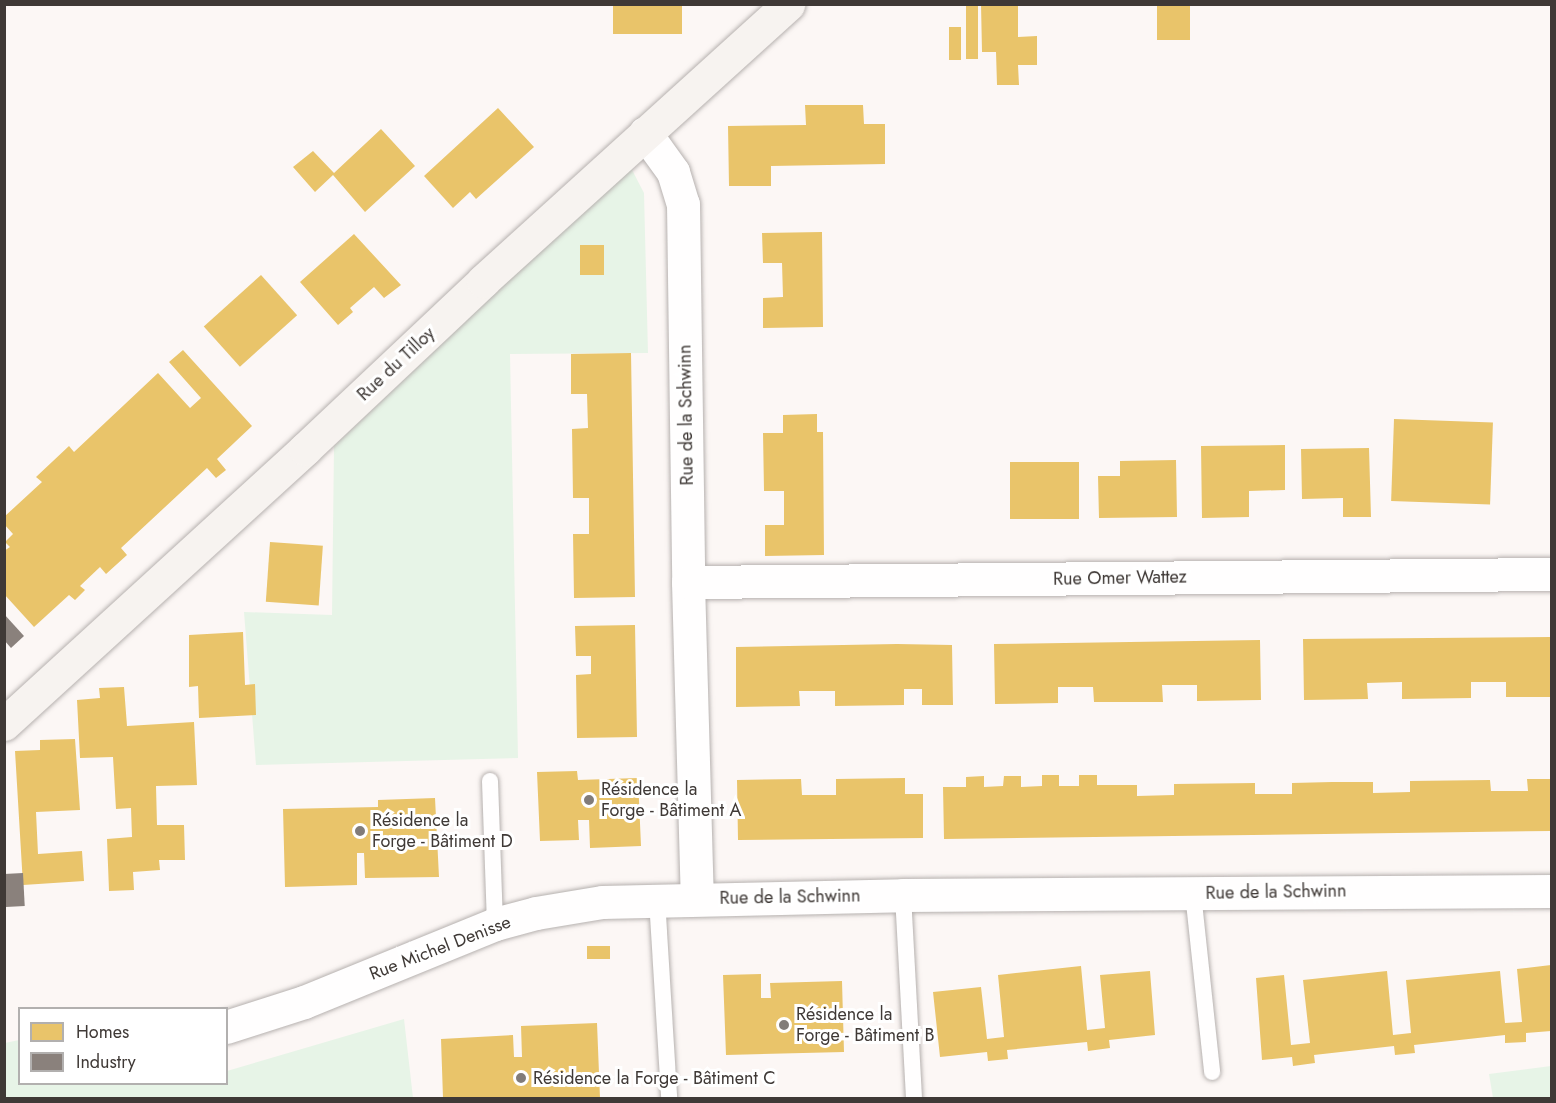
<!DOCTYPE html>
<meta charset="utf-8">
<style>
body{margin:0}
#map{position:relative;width:1556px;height:1103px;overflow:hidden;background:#fcf7f5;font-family:Jost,sans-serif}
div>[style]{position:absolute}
.green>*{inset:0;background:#e7f4e7}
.homes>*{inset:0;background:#e9c46a;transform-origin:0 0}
.industry>*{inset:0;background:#8a817c;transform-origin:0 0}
.roads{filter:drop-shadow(0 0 2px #b6b1af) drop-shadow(0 0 2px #b6b1af)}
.lane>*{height:16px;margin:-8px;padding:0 8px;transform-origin:8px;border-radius:8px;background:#fffefe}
.street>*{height:33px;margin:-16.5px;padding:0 16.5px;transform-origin:16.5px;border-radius:16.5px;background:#fffefe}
.secondary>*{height:33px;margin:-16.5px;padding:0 16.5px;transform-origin:16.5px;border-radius:16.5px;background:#f7f3f0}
.dots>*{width:16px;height:16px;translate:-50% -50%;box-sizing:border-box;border:3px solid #fff;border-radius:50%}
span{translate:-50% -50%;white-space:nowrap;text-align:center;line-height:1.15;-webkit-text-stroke:6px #fff;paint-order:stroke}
.street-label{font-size:18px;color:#3f3936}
.poi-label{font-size:18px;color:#3f3936}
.left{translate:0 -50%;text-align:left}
.frame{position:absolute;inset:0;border:6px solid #3f3936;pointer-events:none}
.legend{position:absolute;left:18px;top:1007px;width:210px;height:78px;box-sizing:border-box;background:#fff;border:2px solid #b2b0af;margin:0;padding:8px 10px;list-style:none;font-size:18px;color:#3f3936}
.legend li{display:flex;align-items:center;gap:12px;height:30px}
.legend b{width:30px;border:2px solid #b2b0af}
</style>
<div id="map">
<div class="green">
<div style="clip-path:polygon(630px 166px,644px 193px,648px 353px,510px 354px,518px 758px,256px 765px,244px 612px,332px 615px,334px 446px)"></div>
<div style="clip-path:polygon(404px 1019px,413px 1098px,5px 1098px,5px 1043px,19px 1040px,20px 1084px,226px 1084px,227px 1071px)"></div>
<div style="clip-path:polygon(1551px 1066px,1551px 1098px,1493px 1098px,1489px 1074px)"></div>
</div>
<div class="homes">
<div style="left:613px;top:4px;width:69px;height:30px"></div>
<div style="left:966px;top:4px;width:12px;height:55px"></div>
<div style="clip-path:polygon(981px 4px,1018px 4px,1018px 37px,1037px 36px,1037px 65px,1018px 65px,1019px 85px,997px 85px,996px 52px,982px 52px)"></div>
<div style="left:1157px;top:4px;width:33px;height:36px"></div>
<div style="left:949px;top:27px;width:12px;height:33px"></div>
<div style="clip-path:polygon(805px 105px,863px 105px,864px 124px,885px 124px,885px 164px,771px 166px,771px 186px,729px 186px,728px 126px,806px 125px)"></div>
<div style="clip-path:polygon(498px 108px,534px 147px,476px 199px,470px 192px,453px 208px,424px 176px)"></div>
<div style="clip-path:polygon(381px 129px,415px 166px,365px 212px,333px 175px,315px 192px,293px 167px,313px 151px,334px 173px)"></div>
<div style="clip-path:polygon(822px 232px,823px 327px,763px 328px,763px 298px,783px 297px,782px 263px,763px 263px,762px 233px)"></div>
<div style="clip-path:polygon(354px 234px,401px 285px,384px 298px,374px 287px,350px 308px,353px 312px,338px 325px,300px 282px)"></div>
<div style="left:580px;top:245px;width:24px;height:30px"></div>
<div style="left:261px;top:275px;width:54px;height:77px;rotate:48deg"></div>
<div style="clip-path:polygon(183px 350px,252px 426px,217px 459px,226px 470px,216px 478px,207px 468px,121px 548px,127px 555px,106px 574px,100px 567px,80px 586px,85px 590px,75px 600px,69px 595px,34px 627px,4px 594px,4px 551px,10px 547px,5px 542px,13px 534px,4px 524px,4px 517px,42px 482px,36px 477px,69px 446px,74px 452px,158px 373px,190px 408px,201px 398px,169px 362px)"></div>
<div style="clip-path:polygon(631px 353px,635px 597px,574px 598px,573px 534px,589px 534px,589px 498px,573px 498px,572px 429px,588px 428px,587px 394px,571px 394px,571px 354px)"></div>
<div style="clip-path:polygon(817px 414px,817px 432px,823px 432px,824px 555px,765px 556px,765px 525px,784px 525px,784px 491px,764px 491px,763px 433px,783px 433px,783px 415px)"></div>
<div style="left:1394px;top:419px;width:99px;height:82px;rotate:2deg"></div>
<div style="clip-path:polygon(1285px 445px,1285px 490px,1249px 491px,1249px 517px,1202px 518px,1201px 446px)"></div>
<div style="clip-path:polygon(1369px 448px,1371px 517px,1343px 517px,1343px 498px,1302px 499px,1301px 449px)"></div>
<div style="clip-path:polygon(1176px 460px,1177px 517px,1099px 518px,1098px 476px,1120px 476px,1120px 461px)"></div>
<div style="left:1010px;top:462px;width:69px;height:57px"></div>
<div style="left:270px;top:542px;width:53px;height:60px;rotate:4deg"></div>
<div style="clip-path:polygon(635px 625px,637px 737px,577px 738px,576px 675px,591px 674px,591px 656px,576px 656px,575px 626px)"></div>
<div style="clip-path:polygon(243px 632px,245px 685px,255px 684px,256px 715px,199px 718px,198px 686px,189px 687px,189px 635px)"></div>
<div style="clip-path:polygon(1551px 637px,1551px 697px,1506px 697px,1506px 682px,1471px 682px,1471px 698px,1402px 699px,1402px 682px,1367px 683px,1368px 699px,1304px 700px,1303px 639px)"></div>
<div style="clip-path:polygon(1260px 640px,1261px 700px,1197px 701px,1197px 685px,1162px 685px,1163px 702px,1094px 702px,1093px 687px,1058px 687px,1058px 703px,995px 704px,994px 644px)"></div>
<div style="clip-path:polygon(897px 644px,952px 645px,953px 705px,922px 705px,922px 689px,904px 689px,904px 705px,835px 706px,835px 691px,799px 691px,800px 706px,736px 707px,736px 647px)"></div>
<div style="clip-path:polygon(124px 687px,127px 726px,194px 722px,197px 785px,156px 786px,157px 825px,184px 825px,185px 860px,159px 860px,160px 870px,133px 872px,134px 890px,109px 891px,107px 839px,132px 837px,131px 808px,116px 809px,113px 757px,80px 758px,77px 700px,100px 698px,99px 688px)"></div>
<div style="clip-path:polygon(75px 739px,80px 810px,36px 812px,38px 854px,82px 851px,84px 881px,23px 885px,15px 751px,40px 750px,40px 740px)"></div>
<div style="clip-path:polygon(577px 771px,578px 780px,638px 778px,641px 846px,590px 848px,589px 820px,578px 820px,579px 840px,540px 841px,537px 772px)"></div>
<div style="clip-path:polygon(1042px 775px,1059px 775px,1059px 786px,1079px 786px,1079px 775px,1097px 775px,1097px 785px,1137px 785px,1137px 796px,1174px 795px,1174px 784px,1255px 783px,1255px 794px,1292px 794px,1292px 783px,1332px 782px,1373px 782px,1373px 793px,1410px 792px,1410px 781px,1490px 780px,1491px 791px,1528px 791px,1527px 779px,1551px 779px,1551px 831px,944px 839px,943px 787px,966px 787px,966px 777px,984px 776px,984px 787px,1003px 786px,1004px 776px,1021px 776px,1021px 787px,1042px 786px)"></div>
<div style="clip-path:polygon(905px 778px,905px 794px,923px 794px,923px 838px,738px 840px,737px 780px,801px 779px,802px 795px,836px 795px,836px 779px)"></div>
<div style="clip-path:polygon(435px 798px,439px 877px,365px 878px,364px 853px,357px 853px,357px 885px,285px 887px,283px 809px,378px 807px,378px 800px)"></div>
<div style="left:610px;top:946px;width:13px;height:23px;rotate:90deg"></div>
<div style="clip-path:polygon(1551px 965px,1551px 1031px,1526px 1033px,1526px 1042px,1505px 1043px,1505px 1035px,1414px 1045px,1415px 1053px,1395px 1055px,1394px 1046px,1314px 1055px,1315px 1063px,1293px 1066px,1292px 1057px,1262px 1060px,1256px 978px,1284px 975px,1291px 1045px,1310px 1043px,1303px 980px,1387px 971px,1393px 1035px,1411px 1033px,1406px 980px,1500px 971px,1505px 1023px,1522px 1022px,1517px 969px)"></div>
<div style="clip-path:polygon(1081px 966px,1087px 1030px,1105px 1028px,1100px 975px,1150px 971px,1155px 1035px,1109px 1040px,1110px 1048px,1088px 1051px,1087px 1042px,1007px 1050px,1008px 1059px,988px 1061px,987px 1052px,940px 1057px,933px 992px,981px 987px,987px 1039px,1004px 1037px,998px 975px)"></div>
<div style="clip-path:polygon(761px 974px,761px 998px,771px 998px,770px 983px,842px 981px,844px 1052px,726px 1055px,723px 975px)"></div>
<div style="clip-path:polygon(597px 1023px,600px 1098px,443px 1098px,441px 1039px,513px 1035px,514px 1057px,522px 1057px,521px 1026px)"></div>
</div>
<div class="industry">
<div style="clip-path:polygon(4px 614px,24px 636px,11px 648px,4px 640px)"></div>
<div style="left:23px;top:873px;width:33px;height:19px;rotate:87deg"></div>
</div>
<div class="roads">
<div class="lane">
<div style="left:490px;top:781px;width:143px;rotate:88deg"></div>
<div style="left:1193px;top:893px;width:180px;rotate:83.9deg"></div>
<div style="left:903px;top:895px;width:203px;rotate:86.9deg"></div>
<div style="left:657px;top:899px;width:199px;rotate:86.5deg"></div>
</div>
<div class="street">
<div style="left:645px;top:133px;width:48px;rotate:54.3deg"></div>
<div style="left:673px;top:172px;width:34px;rotate:73deg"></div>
<div style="left:683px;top:204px;width:378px;rotate:89.2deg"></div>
<div style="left:688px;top:582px;width:316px;rotate:88.4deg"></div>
<div style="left:688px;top:582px;width:864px;rotate:-0.53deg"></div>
<div style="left:226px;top:1027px;width:82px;rotate:-17.8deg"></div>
<div style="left:304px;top:1002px;width:206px;rotate:-22.2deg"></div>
<div style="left:495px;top:924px;width:42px;rotate:-15deg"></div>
<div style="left:536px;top:913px;width:67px;rotate:-9.5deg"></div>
<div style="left:602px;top:902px;width:301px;rotate:-1.3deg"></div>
<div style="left:903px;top:895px;width:649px;rotate:-0.35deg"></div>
</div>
<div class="secondary">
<div style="left:4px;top:724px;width:408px;rotate:-42.4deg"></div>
<div style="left:305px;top:449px;width:245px;rotate:-43.3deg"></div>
<div style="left:483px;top:281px;width:412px;rotate:-42.2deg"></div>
</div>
</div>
<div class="dots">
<div style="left:589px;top:800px;background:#817c79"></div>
<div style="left:360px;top:831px;background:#817c79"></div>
<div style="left:784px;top:1025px;background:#817c79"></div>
<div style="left:521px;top:1078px;background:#817c79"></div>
</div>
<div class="street-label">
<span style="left:396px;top:364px;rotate:-43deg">Rue du Tilloy</span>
<span style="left:686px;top:415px;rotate:-91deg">Rue de la Schwinn</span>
<span style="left:1120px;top:578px;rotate:-1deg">Rue Omer Wattez</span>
<span style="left:1276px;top:892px;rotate:-1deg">Rue de la Schwinn</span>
<span style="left:790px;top:897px;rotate:-1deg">Rue de la Schwinn</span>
<span style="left:440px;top:948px;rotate:-21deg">Rue Michel Denisse</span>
</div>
<div class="poi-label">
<span class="left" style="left:601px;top:800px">Résidence la<br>Forge - Bâtiment A</span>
<span class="left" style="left:372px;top:831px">Résidence la<br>Forge - Bâtiment D</span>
<span class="left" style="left:796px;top:1025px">Résidence la<br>Forge - Bâtiment B</span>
<span class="left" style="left:533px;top:1078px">Résidence la Forge - Bâtiment C</span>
</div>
<div class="frame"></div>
<ul class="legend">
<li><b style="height:16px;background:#e9c46a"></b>Homes</li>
<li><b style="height:16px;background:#8a817c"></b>Industry</li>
</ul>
</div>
